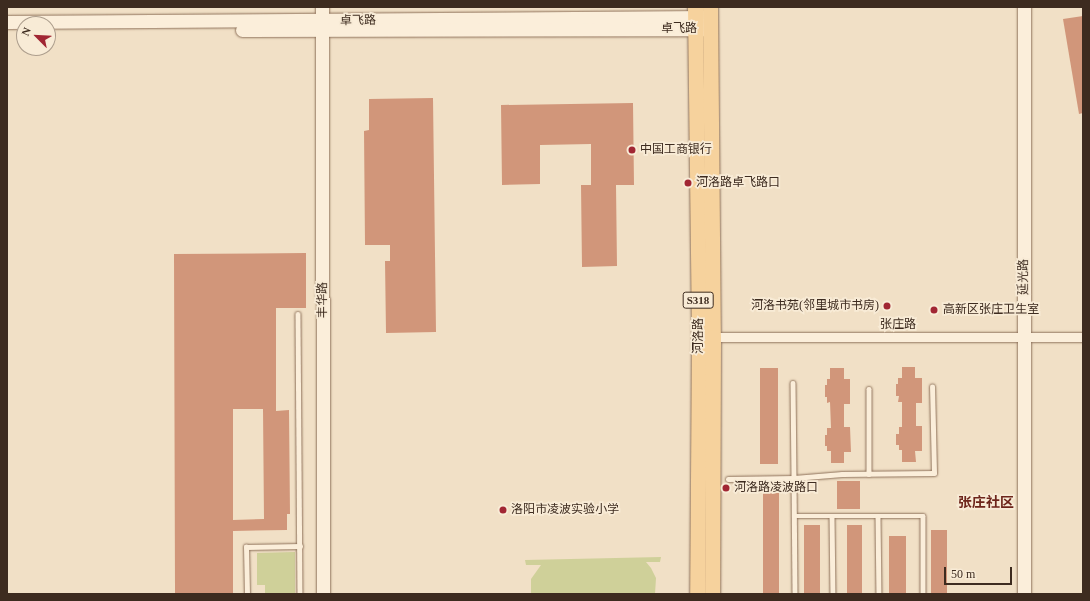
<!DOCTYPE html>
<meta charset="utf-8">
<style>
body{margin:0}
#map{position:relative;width:1090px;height:601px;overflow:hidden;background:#f1e0c6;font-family:"Times New Roman","Noto Sans SC",serif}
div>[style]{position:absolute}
.green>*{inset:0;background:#cfd099}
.building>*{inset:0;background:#d1967a;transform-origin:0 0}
.roads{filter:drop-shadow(0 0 1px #8e715a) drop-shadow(0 0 1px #8e715a)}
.lane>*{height:4.5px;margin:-2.25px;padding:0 2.25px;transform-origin:2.25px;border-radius:2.25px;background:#fbeeda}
.street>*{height:9px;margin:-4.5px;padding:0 4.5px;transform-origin:4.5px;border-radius:4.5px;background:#fbeeda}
.secondary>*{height:13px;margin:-6.5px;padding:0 6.5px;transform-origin:6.5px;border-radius:6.5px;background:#fbeeda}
.primary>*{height:15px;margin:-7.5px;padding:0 7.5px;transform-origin:7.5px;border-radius:7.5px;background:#f6d29d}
.dots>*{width:11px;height:11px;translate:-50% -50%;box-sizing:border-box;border:2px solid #f8ebd6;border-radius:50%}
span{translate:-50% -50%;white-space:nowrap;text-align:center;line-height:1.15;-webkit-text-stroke:3.5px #f8ebd6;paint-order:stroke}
.shield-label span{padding:1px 3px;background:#f8ebd6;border:1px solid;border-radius:3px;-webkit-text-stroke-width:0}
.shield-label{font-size:11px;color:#3d2b1f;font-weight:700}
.street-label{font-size:12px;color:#3d2b1f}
.poi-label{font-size:12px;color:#3d2b1f}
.left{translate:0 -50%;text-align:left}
.right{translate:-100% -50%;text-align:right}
.quarter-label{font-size:14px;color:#6d251b;font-weight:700}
.frame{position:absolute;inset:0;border:8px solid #3d2b1f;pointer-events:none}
.north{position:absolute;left:16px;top:16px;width:40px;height:40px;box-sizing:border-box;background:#f8ebd6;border:1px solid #ad9e8d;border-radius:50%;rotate:294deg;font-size:11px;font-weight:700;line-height:16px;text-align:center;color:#3d2b1f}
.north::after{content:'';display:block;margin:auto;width:14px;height:18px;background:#a12633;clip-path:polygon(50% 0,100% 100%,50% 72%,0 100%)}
.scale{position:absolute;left:944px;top:567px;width:68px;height:18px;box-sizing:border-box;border:2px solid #3d2b1f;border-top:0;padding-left:5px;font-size:12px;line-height:14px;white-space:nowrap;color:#3d2b1f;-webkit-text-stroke:3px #f8ebd6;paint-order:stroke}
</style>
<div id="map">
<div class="green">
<div style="clip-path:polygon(295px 552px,295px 594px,265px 594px,265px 585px,257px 585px,257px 553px)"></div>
<div style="clip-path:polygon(661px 557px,660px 562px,646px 562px,651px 568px,656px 578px,655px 594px,531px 594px,531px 579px,541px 565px,526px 565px,525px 560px)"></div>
</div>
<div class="building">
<div style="clip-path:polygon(1083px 16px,1083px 113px,1079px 114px,1063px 19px)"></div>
<div style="clip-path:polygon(433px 98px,436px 332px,386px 333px,385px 261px,390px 261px,390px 245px,365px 245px,364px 131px,369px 130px,369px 99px)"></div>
<div style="clip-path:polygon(633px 103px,634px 185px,616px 185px,617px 266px,582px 267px,581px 185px,591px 185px,591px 144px,540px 145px,540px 184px,502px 185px,501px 105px)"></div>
<div style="clip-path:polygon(evenodd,306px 253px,306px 308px,276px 308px,276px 411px,289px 410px,290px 514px,287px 514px,287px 530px,233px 531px,233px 594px,175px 594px,174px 254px,306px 253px,233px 409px,263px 409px,264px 519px,233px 520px,233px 409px)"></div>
<div style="clip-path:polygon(902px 367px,915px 367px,915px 378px,922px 378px,922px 403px,916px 403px,916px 426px,922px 426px,922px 451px,915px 451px,916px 462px,902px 462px,902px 450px,899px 450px,899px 445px,896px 445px,896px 434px,899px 434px,899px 427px,902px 427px,902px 402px,898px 402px,899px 396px,896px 396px,896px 384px,898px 384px,898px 378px,902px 378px)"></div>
<div style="left:760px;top:368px;width:18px;height:96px"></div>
<div style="clip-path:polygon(830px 368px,844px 368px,844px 379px,850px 379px,850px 404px,844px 404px,844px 427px,850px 427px,851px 452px,844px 452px,844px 463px,831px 463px,831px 451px,827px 451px,827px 446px,825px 446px,825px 435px,827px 435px,827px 428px,831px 428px,830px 402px,827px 403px,827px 397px,825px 397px,825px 385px,827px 385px,827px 379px,830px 379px)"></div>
<div style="left:837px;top:481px;width:23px;height:28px"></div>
<div style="left:763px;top:493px;width:16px;height:101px"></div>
<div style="left:804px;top:525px;width:16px;height:69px"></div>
<div style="left:847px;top:525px;width:15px;height:69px"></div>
<div style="left:931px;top:530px;width:16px;height:64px"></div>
<div style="left:889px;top:536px;width:17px;height:58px"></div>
</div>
<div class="roads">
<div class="lane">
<div style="left:298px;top:314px;width:280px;rotate:89.6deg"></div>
<div style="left:793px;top:383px;width:95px;rotate:89.4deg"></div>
<div style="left:794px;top:478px;width:48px;rotate:-4.8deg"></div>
<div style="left:842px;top:474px;width:92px;rotate:-0.6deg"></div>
<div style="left:934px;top:473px;width:86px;rotate:-91.3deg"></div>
<div style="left:869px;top:389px;width:85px;rotate:90deg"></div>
<div style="left:728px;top:479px;width:66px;rotate:-0.9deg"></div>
<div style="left:794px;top:478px;width:116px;rotate:89.5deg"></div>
<div style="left:794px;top:516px;width:129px"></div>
<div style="left:923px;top:516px;width:78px;rotate:90deg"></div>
<div style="left:832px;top:516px;width:78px;rotate:89.3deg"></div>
<div style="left:878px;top:516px;width:78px;rotate:89.3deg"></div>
<div style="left:247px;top:594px;width:47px;rotate:-91.2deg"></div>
<div style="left:246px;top:547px;width:54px;rotate:-1.1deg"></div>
</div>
<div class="street">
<div style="left:713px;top:337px;width:370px"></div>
</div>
<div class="secondary">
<div style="left:322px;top:7px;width:587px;rotate:89.9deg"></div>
<div style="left:1024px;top:7px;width:587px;rotate:90deg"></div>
<div style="left:7px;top:22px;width:699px;rotate:-0.41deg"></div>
<div style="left:242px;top:30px;width:462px;rotate:-0.1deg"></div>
</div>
<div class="primary">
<div style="left:695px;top:7px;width:330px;rotate:89.3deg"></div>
<div style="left:699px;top:337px;width:257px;rotate:90.4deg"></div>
<div style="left:710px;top:7px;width:330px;rotate:89.5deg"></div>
<div style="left:713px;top:337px;width:257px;rotate:90.2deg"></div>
</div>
</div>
<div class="dots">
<div style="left:632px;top:150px;background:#a12633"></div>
<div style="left:688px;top:183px;background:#a12633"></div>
<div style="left:887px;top:306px;background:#a12633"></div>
<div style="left:934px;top:310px;background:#a12633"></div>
<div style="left:726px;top:488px;background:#a12633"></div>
<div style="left:503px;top:510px;background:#a12633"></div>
</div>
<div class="shield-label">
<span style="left:698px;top:300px">S318</span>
</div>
<div class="street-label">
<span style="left:358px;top:21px;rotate:-1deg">卓飞路</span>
<span style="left:679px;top:29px">卓飞路</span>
<span style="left:1024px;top:277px;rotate:-90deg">延光路</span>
<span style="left:323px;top:300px;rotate:-90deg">丰华路</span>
<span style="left:898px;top:325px">张庄路</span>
<span style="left:699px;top:336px;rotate:-90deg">河洛路</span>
</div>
<div class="poi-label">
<span class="left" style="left:640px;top:150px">中国工商银行</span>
<span class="left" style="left:696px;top:183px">河洛路卓飞路口</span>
<span class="right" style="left:879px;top:306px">河洛书苑(邻里城市书房)</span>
<span class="left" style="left:943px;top:310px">高新区张庄卫生室</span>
<span class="left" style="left:734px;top:488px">河洛路凌波路口</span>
<span class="left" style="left:511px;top:510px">洛阳市凌波实验小学</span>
</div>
<div class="quarter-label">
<span style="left:986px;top:503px">张庄社区</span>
</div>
<div class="frame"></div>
<div class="north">N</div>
<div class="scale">50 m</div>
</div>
